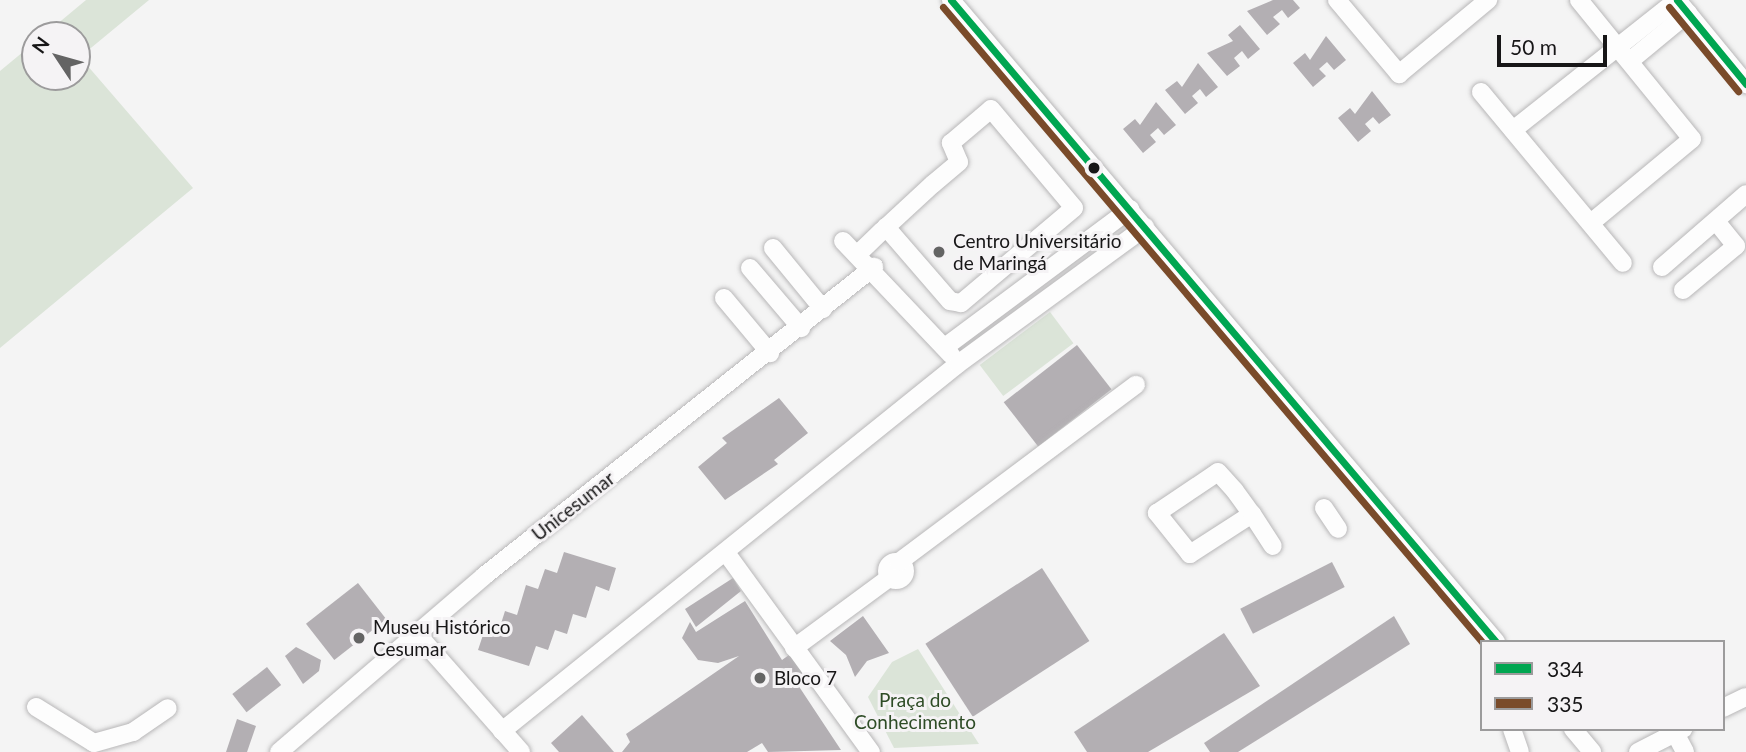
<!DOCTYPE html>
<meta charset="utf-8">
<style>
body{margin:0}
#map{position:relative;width:1746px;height:752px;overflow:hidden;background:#f4f4f4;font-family:Lato,sans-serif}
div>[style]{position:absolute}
.green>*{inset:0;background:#dbe4d8;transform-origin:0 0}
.building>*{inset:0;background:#b3afb3;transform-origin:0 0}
.roads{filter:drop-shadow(0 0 2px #b8b7b8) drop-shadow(0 0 2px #b8b7b8)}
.minor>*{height:18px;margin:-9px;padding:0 9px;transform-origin:9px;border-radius:9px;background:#fdfdfd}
.minor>.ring{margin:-9px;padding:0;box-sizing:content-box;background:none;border:18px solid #fdfdfd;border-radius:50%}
.bus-1>*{height:7px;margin:-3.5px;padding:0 3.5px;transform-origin:3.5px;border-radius:3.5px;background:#00a651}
.bus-2>*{height:7px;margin:-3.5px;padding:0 3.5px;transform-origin:3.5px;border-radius:3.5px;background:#7a4b2a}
.dots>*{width:19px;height:19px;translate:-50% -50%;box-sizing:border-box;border:4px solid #f5f3f5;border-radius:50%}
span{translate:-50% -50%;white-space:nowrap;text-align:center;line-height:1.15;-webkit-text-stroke:6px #f5f3f5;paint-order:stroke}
.poi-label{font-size:19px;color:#171617}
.left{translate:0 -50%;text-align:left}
.street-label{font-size:19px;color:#171617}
.park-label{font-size:19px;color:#2e4c26}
.legend{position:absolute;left:1480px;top:640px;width:245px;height:91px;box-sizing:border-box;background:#f5f3f5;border:2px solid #9c9b9c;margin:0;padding:9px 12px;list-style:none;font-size:21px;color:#171617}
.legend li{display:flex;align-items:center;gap:14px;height:35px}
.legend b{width:35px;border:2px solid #9c9b9c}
.north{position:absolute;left:21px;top:21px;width:70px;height:70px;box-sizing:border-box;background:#f5f3f5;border:2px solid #9c9b9c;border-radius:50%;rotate:306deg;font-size:19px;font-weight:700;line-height:28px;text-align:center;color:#171617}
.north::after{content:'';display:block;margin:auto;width:24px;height:32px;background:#646464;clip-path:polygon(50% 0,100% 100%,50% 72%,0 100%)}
.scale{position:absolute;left:1497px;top:35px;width:110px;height:32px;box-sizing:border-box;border:4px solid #171617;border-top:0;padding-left:9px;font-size:21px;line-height:24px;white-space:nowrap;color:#171617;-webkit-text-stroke:5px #f5f3f5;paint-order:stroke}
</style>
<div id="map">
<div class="green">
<div style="clip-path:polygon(86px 0,149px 0,80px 57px,193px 188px,0 348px,0 71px,35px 42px,35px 77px,77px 77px,77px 35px,44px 35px)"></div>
<div style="left:1050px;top:312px;width:39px;height:88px;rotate:53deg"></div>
<div style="clip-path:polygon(918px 649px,979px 744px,894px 748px,868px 697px,892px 662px)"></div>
</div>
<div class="building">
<div style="clip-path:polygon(1273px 0,1293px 0,1300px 8px,1288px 18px,1282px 10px,1273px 17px,1280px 24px,1267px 35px,1247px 11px)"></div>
<div style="clip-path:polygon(1240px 25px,1260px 49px,1248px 59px,1242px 51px,1234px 58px,1240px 66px,1227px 76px,1207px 53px,1233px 41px,1228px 35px)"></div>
<div style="clip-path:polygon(1326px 36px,1346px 60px,1334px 70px,1327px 62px,1319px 69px,1326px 76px,1313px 87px,1293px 63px,1305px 53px,1310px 60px)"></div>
<div style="clip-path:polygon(1198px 63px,1218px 87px,1206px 97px,1200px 89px,1192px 96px,1198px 103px,1185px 114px,1165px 90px,1177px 81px,1182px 87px)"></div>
<div style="clip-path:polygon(1372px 91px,1391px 115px,1379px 124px,1373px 117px,1365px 124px,1371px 131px,1358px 142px,1338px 118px,1350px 108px,1355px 114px)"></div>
<div style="clip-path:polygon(1156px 102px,1176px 125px,1164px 135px,1158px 128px,1150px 135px,1156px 142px,1143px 153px,1123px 129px,1135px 119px,1140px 125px)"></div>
<div style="left:1077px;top:345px;width:56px;height:93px;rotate:52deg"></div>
<div style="clip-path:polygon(779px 398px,808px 433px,774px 460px,778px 464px,725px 500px,698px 467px,727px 443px,722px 438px)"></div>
<div style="clip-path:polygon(564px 552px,616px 568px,609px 591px,596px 586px,586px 618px,573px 614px,567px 634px,555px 630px,548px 650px,536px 646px,529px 666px,478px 650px,485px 629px,498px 633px,505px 611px,517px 615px,526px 585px,538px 589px,545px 569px,557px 573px)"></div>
<div style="left:1332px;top:562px;width:28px;height:103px;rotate:63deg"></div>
<div style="left:1042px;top:568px;width:87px;height:139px;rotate:57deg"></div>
<div style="clip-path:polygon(733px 578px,741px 591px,696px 627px,685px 609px)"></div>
<div style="left:358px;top:583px;width:46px;height:66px;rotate:52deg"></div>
<div style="clip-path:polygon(745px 601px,782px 660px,789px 655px,809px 675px,798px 685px,841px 750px,768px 752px,762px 743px,747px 752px,622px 752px,630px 742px,626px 734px,739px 656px,718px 663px,698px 660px,682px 638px,690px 622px,696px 632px)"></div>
<div style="clip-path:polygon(863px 616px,889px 653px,867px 661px,855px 677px,846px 655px,830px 641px)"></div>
<div style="clip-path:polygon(1394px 616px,1410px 644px,1238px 752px,1210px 752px,1204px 743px)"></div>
<div style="clip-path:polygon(1224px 633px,1260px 686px,1148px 752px,1087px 752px,1074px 732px)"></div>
<div style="clip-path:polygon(296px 647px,321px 660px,319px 671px,303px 684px,285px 656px)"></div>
<div style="left:267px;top:667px;width:23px;height:44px;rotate:52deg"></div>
<div style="clip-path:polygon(582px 715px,614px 752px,559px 752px,551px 743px)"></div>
<div style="clip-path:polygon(237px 719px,256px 726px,247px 752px,226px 752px)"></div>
</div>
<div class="roads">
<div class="minor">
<div style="left:951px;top:0;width:842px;rotate:49.67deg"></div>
<div style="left:1337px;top:0;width:97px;rotate:50deg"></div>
<div style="left:1399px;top:74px;width:116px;rotate:-39.7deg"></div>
<div style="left:1579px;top:0;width:179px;rotate:50.9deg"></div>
<div style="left:1692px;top:139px;width:131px;rotate:140.3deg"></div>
<div style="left:1677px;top:0;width:109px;rotate:50.6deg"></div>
<div style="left:1631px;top:60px;width:74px;rotate:-39.5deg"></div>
<div style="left:1481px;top:92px;width:222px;rotate:50.3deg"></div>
<div style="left:1513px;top:130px;width:209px;rotate:-38.4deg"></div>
<div style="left:843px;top:241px;width:157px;rotate:46.5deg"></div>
<div style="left:773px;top:248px;width:79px;rotate:50.7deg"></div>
<div style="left:859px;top:253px;width:32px;rotate:-44deg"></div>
<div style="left:882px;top:231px;width:69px;rotate:-42.7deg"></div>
<div style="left:933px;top:184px;width:34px;rotate:-40deg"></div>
<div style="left:959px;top:162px;width:21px;rotate:-113deg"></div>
<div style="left:951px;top:143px;width:52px;rotate:-40.4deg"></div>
<div style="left:991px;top:109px;width:129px;rotate:50deg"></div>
<div style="left:1074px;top:208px;width:148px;rotate:139.9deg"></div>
<div style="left:961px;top:303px;width:11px;rotate:-170deg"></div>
<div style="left:950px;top:301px;width:98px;rotate:-130.9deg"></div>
<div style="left:1662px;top:267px;width:111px;rotate:-41deg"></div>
<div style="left:750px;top:268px;width:79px;rotate:49.6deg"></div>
<div style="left:1683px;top:290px;width:69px;rotate:-39.7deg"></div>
<div style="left:1736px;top:246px;width:32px;rotate:-129deg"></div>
<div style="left:724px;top:298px;width:72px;rotate:50.1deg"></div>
<div style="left:945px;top:347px;width:231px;rotate:-36.7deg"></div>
<div style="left:1324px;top:508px;width:25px;rotate:56deg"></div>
<div style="left:1252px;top:514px;width:74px;rotate:147.2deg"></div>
<div style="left:1190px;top:554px;width:53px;rotate:-128.8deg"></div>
<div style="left:1157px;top:513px;width:73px;rotate:-33.9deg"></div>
<div style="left:1218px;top:472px;width:25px;rotate:48deg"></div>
<div style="left:1235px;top:491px;width:29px;rotate:54deg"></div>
<div style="left:1252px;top:514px;width:38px;rotate:57deg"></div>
<div style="left:727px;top:554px;width:245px;rotate:54deg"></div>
<div class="ring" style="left:887px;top:562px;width:0;height:0"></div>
<div style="left:899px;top:562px;width:296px;rotate:-36.8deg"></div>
<div style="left:418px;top:635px;width:156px;rotate:48.6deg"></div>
<div style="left:794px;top:648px;width:118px;rotate:-36.4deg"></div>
<div style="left:36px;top:707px;width:68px;rotate:31.8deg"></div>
<div style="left:94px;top:743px;width:41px;rotate:-15.8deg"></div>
<div style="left:133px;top:732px;width:42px;rotate:-34.4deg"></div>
<div style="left:1723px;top:708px;width:25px;rotate:-26deg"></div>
<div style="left:1512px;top:729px;width:24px;rotate:71deg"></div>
<div style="left:1573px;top:729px;width:30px;rotate:50deg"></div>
<div style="left:502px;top:731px;width:585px;rotate:-38.83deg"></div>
<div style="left:958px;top:364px;width:232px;rotate:-36.2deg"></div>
<div style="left:1675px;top:733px;width:21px;rotate:62deg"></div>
<div style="left:279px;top:752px;width:270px;rotate:-40.6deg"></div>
<div style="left:484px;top:576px;width:498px;rotate:-38.4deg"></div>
<div style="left:1638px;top:752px;width:51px;rotate:-27.1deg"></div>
</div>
</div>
<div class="bus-1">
<div style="left:951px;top:0;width:842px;rotate:49.67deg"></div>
<div style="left:1677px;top:0;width:109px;rotate:50.6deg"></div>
</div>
<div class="bus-2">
<div style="left:943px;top:7px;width:833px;rotate:49.67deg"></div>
<div style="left:1669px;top:7px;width:109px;rotate:50.6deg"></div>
</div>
<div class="dots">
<div style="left:1094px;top:168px;background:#171617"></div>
<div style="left:939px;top:252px;background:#646464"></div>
<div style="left:359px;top:638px;background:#646464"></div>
<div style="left:760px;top:678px;background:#646464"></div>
</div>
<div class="poi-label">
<span class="left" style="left:953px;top:252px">Centro Universitário<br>de Maringá</span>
<span class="left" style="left:373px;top:638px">Museu Histórico<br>Cesumar</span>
<span class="left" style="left:774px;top:678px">Bloco 7</span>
</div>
<div class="street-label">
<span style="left:573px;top:506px;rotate:-38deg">Unicesumar</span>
</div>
<div class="park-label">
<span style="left:915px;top:711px">Praça do<br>Conhecimento</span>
</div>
<ul class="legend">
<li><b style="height:9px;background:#00a651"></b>334</li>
<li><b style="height:9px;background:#7a4b2a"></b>335</li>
</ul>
<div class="north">N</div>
<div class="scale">50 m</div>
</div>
